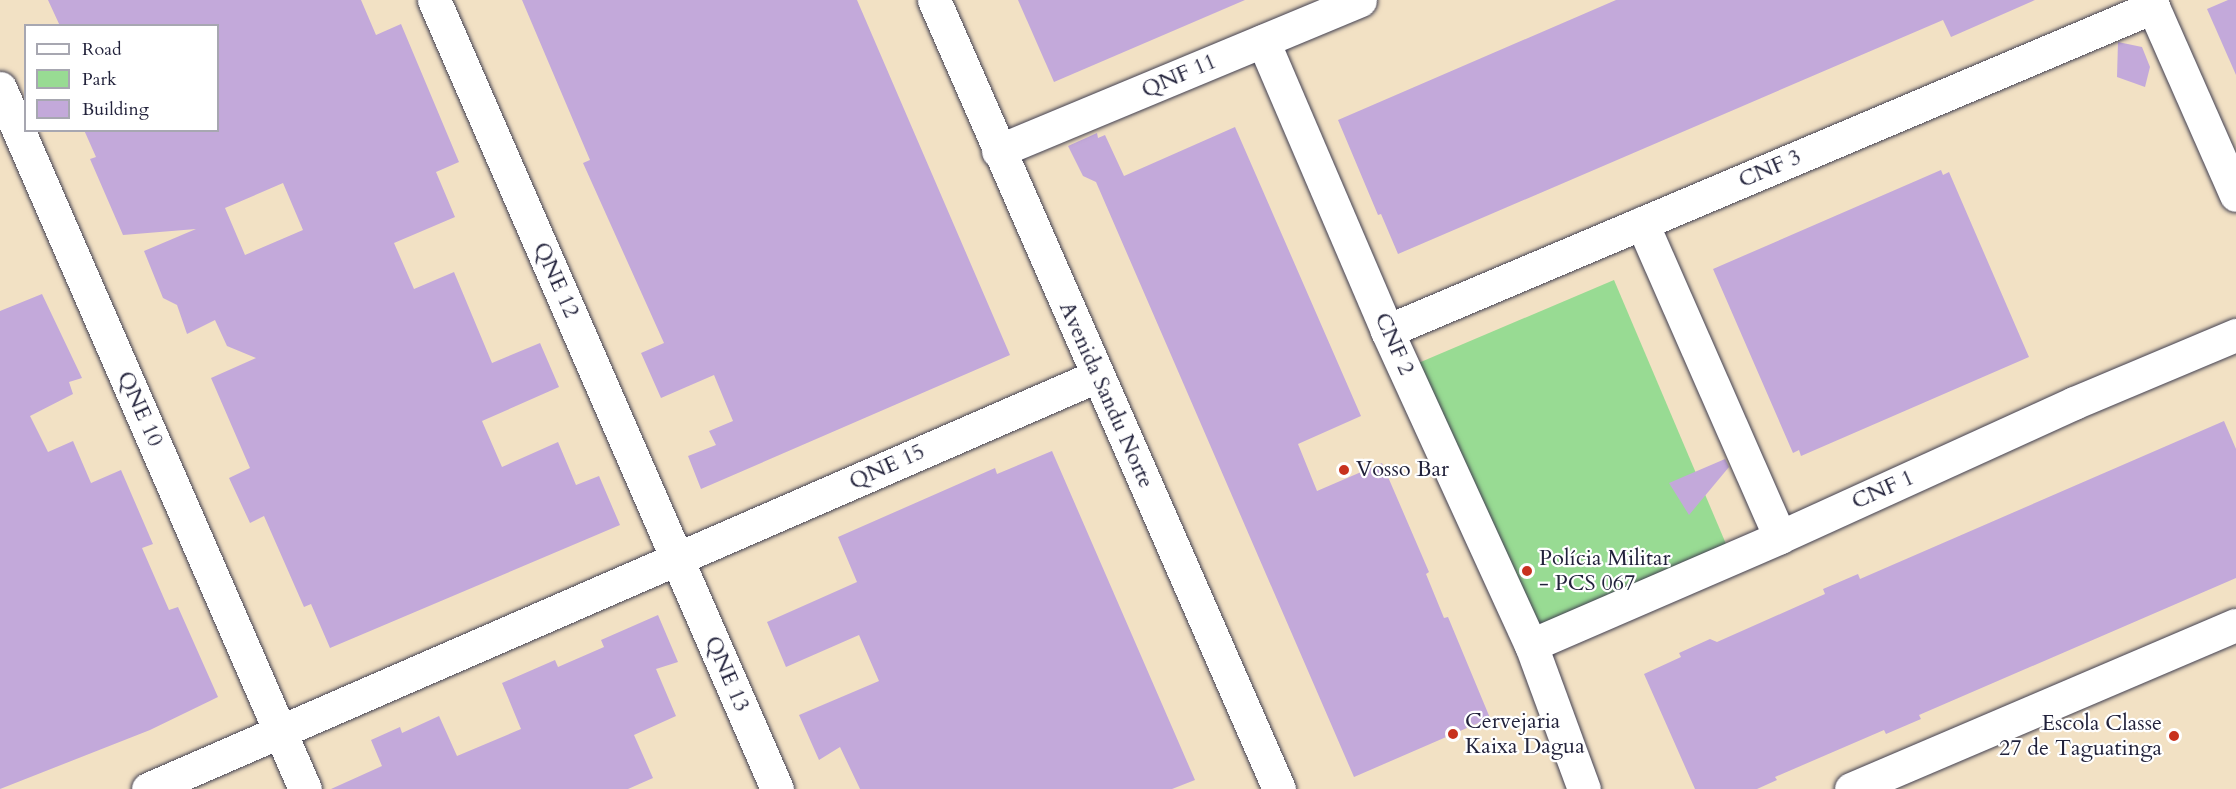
<!DOCTYPE html>
<meta charset="utf-8">
<style>
body{margin:0}
#map{position:relative;width:2236px;height:789px;overflow:hidden;background:#f2e1c4;font-family:Cardo,serif}
div>[style]{position:absolute}
.green>*{inset:0;background:#98db93;transform-origin:0 0}
.building>*{inset:0;background:#c3a9da}
.roads{filter:drop-shadow(0 0 2px #413f50) drop-shadow(0 0 2px #413f50)}
.minor>*{height:33px;margin:-16.5px;padding:0 16.5px;transform-origin:16.5px;border-radius:16.5px;background:#fff}
.major>*{height:33px;margin:-16.5px;padding:0 16.5px;transform-origin:16.5px;border-radius:16.5px;background:#fff}
.dots>*{width:16px;height:16px;translate:-50% -50%;box-sizing:border-box;border:3px solid #fff;border-radius:50%}
span{translate:-50% -50%;white-space:nowrap;text-align:center;line-height:1.15;-webkit-text-stroke:4.5px #fff;paint-order:stroke}
.street-label{font-size:22px;color:#22223b}
.poi-label{font-size:22px;color:#22223b}
.left{translate:0 -50%;text-align:left}
.right{translate:-100% -50%;text-align:right}
.legend{position:absolute;left:24px;top:24px;width:195px;height:108px;box-sizing:border-box;background:#fff;border:2px solid #a7a7b1;margin:0;padding:8px 10px;list-style:none;font-size:18px;color:#22223b}
.legend li{display:flex;align-items:center;gap:12px;height:30px}
.legend b{width:30px;border:2px solid #a7a7b1}
</style>
<div id="map">
<div class="green">
<div style="left:1614px;top:280px;width:290px;height:224px;rotate:67deg"></div>
</div>
<div class="building">
<div style="clip-path:polygon(evenodd,48px 0,361px 0,376px 35px,401px 24px,459px 162px,436px 172px,455px 217px,394px 243px,414px 289px,454px 272px,492px 363px,540px 343px,559px 387px,482px 421px,502px 467px,558px 442px,576px 485px,599px 476px,620px 525px,330px 648px,311px 604px,304px 607px,264px 516px,250px 523px,229px 478px,250px 468px,211px 378px,256px 358px,227px 346px,215px 320px,187px 334px,177px 305px,163px 298px,144px 251px,196px 229px,123px 235px,90px 159px,96px 157px,84px 130px,218px 130px,218px 26px,60px 26px,48px 0,283px 183px,303px 230px,245px 255px,225px 208px,283px 183px)"></div>
<div style="clip-path:polygon(522px 0,857px 0,1010px 355px,701px 489px,688px 456px,716px 445px,709px 431px,733px 421px,714px 375px,661px 398px,641px 353px,664px 343px,583px 163px,590px 160px)"></div>
<div style="clip-path:polygon(1018px 0,1245px 0,1054px 82px)"></div>
<div style="clip-path:polygon(1616px 0,2035px 0,1951px 37px,1943px 20px,1398px 254px,1381px 214px,1378px 215px,1338px 120px)"></div>
<div style="clip-path:polygon(2228px 0,2236px 0,2236px 75px,2207px 9px)"></div>
<div style="clip-path:polygon(2118px 42px,2142px 47px,2150px 67px,2145px 87px,2117px 77px)"></div>
<div style="clip-path:polygon(1235px 127px,1361px 416px,1298px 444px,1317px 491px,1382px 463px,1429px 572px,1426px 574px,1444px 618px,1448px 617px,1490px 718px,1354px 777px,1096px 182px,1083px 176px,1068px 146px,1097px 133px,1098px 138px,1105px 135px,1124px 176px)"></div>
<div style="clip-path:polygon(1941px 170px,1943px 175px,1949px 172px,2029px 357px,1801px 456px,1799px 450px,1793px 453px,1713px 269px)"></div>
<div style="clip-path:polygon(42px 294px,82px 378px,69px 382px,73px 394px,30px 416px,48px 452px,73px 441px,91px 483px,121px 470px,153px 544px,142px 548px,169px 610px,178px 607px,218px 697px,150px 730px,0 789px,0 311px)"></div>
<div style="clip-path:polygon(2224px 421px,2236px 449px,2236px 578px,1919px 715px,1921px 719px,1886px 734px,1884px 730px,1775px 777px,1777px 780px,1757px 789px,1695px 789px,1644px 674px,1681px 657px,1679px 653px,1710px 639px,1717px 642px,1825px 594px,1823px 589px,1858px 574px,1860px 579px)"></div>
<div style="clip-path:polygon(1052px 451px,1195px 780px,1172px 789px,860px 789px,840px 747px,819px 760px,799px 715px,879px 681px,859px 635px,786px 667px,767px 622px,857px 582px,838px 537px,995px 468px,997px 474px)"></div>
<div style="clip-path:polygon(1725px 459px,1729px 467px,1689px 515px,1669px 483px)"></div>
<div style="clip-path:polygon(658px 615px,678px 662px,656px 669px,676px 716px,634px 735px,653px 778px,628px 789px,331px 789px,382px 766px,371px 740px,400px 727px,402px 733px,439px 716px,457px 756px,521px 729px,502px 683px,555px 660px,558px 667px,604px 647px,601px 640px)"></div>
</div>
<div class="roads">
<div class="minor">
<div style="left:434px;top:0;width:860px;rotate:66.5deg"></div>
<div style="left:2150px;top:0;width:213px;rotate:66.2deg"></div>
<div style="left:1263px;top:41px;width:315px;rotate:66.8deg"></div>
<div style="left:1387px;top:331px;width:345px;rotate:65.4deg"></div>
<div style="left:1531px;top:645px;width:153px;rotate:69.8deg"></div>
<div style="left:0;top:88px;width:764px;rotate:66.49deg"></div>
<div style="left:998px;top:151px;width:392px;rotate:-22.6deg"></div>
<div style="left:1642px;top:223px;width:343px;rotate:66.3deg"></div>
<div style="left:1387px;top:331px;width:832px;rotate:-22.93deg"></div>
<div style="left:1531px;top:645px;width:271px;rotate:-23.4deg"></div>
<div style="left:1780px;top:537px;width:323px;rotate:-24.5deg"></div>
<div style="left:2074px;top:403px;width:176px;rotate:-22.8deg"></div>
<div style="left:148px;top:789px;width:1035px;rotate:-23.52deg"></div>
<div style="left:1851px;top:789px;width:418px;rotate:-23.1deg"></div>
</div>
<div class="major">
<div style="left:934px;top:0;width:861px;rotate:66.38deg"></div>
</div>
</div>
<div class="dots">
<div style="left:1344px;top:470px;background:#c8321e"></div>
<div style="left:1527px;top:571px;background:#c8321e"></div>
<div style="left:1453px;top:734px;background:#c8321e"></div>
<div style="left:2174px;top:736px;background:#c8321e"></div>
</div>
<div class="street-label">
<span style="left:1179px;top:76px;rotate:-23deg">QNF 11</span>
<span style="left:1770px;top:169px;rotate:-23deg">CNF 3</span>
<span style="left:556px;top:280px;rotate:66deg">QNE 12</span>
<span style="left:1394px;top:344px;rotate:66deg">CNF 2</span>
<span style="left:1106px;top:395px;rotate:66deg">Avenida Sandu Norte</span>
<span style="left:140px;top:409px;rotate:66deg">QNE 10</span>
<span style="left:887px;top:467px;rotate:-24deg">QNE 15</span>
<span style="left:1883px;top:490px;rotate:-24deg">CNF 1</span>
<span style="left:727px;top:674px;rotate:67deg">QNE 13</span>
</div>
<div class="poi-label">
<span class="left" style="left:1356px;top:470px">Vosso Bar</span>
<span class="left" style="left:1539px;top:571px">Polícia Militar<br>- PCS 067</span>
<span class="left" style="left:1465px;top:734px">Cervejaria<br>Kaixa Dagua</span>
<span class="right" style="left:2162px;top:736px">Escola Classe<br>27 de Taguatinga</span>
</div>
<ul class="legend">
<li><b style="height:8px;background:#fff"></b>Road</li>
<li><b style="height:16px;background:#98db93"></b>Park</li>
<li><b style="height:16px;background:#c3a9da"></b>Building</li>
</ul>
</div>
